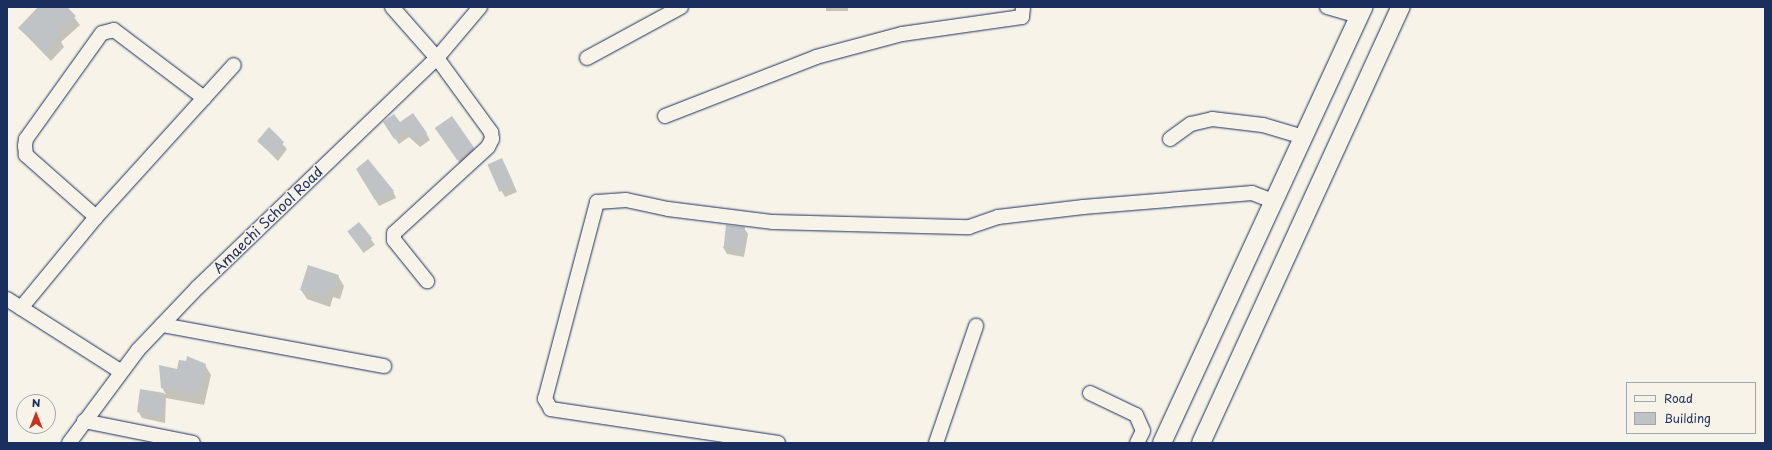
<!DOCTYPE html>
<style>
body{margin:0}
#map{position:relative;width:1772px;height:450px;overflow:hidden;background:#f7f3e8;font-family:"Playpen Sans",sans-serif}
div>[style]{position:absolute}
.shadow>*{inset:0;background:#0003;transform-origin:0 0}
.building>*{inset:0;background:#c0c3c5;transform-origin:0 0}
.roads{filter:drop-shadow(0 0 1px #1b2f5e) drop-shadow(0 0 1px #1b2f5e)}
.minor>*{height:14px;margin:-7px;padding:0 7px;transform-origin:7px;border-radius:7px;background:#f7f3e8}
.major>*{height:18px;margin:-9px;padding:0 9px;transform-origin:9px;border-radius:9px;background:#f7f3e8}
span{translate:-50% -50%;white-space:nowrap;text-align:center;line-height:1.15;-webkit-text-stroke:3px #f7f3e8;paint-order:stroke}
.street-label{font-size:14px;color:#1b2f5e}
.frame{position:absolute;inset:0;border:8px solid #1b2f5e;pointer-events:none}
.legend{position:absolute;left:1626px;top:382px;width:130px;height:52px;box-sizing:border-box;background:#f7f3e8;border:1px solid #9fa5b1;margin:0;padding:5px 7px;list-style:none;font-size:12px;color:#1b2f5e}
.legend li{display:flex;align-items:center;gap:8px;height:20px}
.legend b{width:20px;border:1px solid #9fa5b1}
.north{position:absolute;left:16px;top:394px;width:40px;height:40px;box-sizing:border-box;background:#f7f3e8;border:1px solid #9fa5b1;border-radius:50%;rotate:0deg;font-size:11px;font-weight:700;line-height:16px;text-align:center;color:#1b2f5e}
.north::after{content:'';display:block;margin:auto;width:14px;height:18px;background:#c8321e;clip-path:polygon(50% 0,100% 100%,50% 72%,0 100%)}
</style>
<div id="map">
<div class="shadow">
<div style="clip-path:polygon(43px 7px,66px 7px,80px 25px,61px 42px,64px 47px,51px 61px,19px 28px)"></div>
<div style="left:826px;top:7px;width:22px;height:4px"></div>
<div style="clip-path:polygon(399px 124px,426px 133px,430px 140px,420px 147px,409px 137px,399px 144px,388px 129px)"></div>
<div style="clip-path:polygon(269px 129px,287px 149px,278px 161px,258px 141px)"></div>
<div style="clip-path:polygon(436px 129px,473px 148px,479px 158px,464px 169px)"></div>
<div style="clip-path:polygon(505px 165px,517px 192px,505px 197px,501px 190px)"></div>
<div style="clip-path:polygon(357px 169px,393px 191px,396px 198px,379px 206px)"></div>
<div style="left:359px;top:223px;width:27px;height:14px;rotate:54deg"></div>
<div style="clip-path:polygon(744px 228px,748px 234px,744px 257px,727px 254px,723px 247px)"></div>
<div style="clip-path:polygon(338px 276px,344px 286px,340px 299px,333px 297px,330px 307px,307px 299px,301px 290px)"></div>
<div style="clip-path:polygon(187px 362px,205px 365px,211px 375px,204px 405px,166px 398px,165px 423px,142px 418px,138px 411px,141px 390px,166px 394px,162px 388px)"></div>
</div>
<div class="building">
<div style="clip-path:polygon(38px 7px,67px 7px,76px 16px,56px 34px,60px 38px,46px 53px,18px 28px)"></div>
<div style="clip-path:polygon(413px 113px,427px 133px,416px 141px,405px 131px,394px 139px,383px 122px,394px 114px,400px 122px)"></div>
<div style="left:452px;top:116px;width:39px;height:21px;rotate:55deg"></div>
<div style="clip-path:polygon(269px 127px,284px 142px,274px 156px,257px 141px)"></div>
<div style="left:502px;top:158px;width:30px;height:16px;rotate:66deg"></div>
<div style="clip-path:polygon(368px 159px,394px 191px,375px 200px,356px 169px)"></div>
<div style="left:359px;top:222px;width:21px;height:15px;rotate:51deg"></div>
<div style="left:726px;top:225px;width:19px;height:22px;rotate:6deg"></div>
<div style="clip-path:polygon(308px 265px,339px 275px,334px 290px,328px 288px,325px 297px,300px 290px)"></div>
<div style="clip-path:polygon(187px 356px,206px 364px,198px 395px,161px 388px,159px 365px,177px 369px,179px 360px,186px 361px)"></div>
<div style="clip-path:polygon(140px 389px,164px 393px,162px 417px,137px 412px)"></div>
</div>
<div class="roads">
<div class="minor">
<div style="left:392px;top:7px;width:68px;rotate:48.6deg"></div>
<div style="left:437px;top:58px;width:92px;rotate:53.9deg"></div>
<div style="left:491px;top:132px;width:7px;rotate:82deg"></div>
<div style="left:492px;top:139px;width:9px;rotate:117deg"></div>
<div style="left:488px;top:147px;width:127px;rotate:137.5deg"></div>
<div style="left:394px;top:233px;width:7px;rotate:90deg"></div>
<div style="left:394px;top:240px;width:53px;rotate:51.2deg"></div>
<div style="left:1327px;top:7px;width:33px;rotate:16deg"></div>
<div style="left:587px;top:58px;width:107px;rotate:-28.5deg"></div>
<div style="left:665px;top:116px;width:162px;rotate:-21.3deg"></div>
<div style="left:816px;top:57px;width:89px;rotate:-15deg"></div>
<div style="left:902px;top:34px;width:121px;rotate:-8.1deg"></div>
<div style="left:1022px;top:17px;width:10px;rotate:-84deg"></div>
<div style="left:1170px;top:139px;width:26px;rotate:-36deg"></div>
<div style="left:1191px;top:124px;width:22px;rotate:-13deg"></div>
<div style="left:1212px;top:119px;width:51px;rotate:6.7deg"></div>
<div style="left:1263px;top:125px;width:42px;rotate:16.7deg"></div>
<div style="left:96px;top:217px;width:94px;rotate:-138.5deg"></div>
<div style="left:26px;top:155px;width:9px;rotate:-96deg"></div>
<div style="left:25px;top:146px;width:7px;rotate:-82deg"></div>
<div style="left:26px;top:139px;width:130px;rotate:-54.4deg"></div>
<div style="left:102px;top:33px;width:12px;rotate:-14deg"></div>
<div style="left:114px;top:30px;width:113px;rotate:37.1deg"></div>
<div style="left:7px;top:299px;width:134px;rotate:32.5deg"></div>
<div style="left:21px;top:308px;width:118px;rotate:-50.5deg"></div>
<div style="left:96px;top:217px;width:205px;rotate:-47.8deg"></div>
<div style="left:162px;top:325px;width:226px;rotate:10.5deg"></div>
<div style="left:1090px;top:393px;width:51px;rotate:25.6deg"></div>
<div style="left:1136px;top:415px;width:17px;rotate:66deg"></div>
<div style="left:1143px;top:431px;width:13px;rotate:117deg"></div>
<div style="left:84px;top:421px;width:111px;rotate:11.4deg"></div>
<div style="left:69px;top:443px;width:116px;rotate:-53.4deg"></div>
<div style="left:138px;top:350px;width:87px;rotate:-46.4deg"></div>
<div style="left:198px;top:287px;width:331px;rotate:-43.8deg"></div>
<div style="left:437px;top:58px;width:67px;rotate:-49.9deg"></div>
<div style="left:778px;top:443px;width:230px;rotate:-171.5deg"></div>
<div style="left:551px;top:409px;width:12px;rotate:-121deg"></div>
<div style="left:545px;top:399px;width:204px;rotate:-75.2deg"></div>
<div style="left:597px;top:202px;width:29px;rotate:-4deg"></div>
<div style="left:626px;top:200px;width:43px;rotate:12.1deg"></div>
<div style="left:668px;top:209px;width:106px;rotate:7.1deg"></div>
<div style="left:773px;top:222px;width:196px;rotate:1.5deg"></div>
<div style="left:969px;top:227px;width:31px;rotate:-19deg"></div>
<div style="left:998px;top:217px;width:86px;rotate:-6.7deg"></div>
<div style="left:1083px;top:207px;width:170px;rotate:-4.7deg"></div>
<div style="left:1252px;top:193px;width:22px;rotate:21deg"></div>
<div style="left:936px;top:443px;width:124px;rotate:-71.1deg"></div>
</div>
<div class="major">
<div style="left:1162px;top:443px;width:480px;rotate:-65.2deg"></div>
<div style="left:1201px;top:443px;width:480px;rotate:-65.4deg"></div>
</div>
</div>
<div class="street-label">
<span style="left:268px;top:220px;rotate:-44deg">Amaechi School Road</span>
</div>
<div class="frame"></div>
<ul class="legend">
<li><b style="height:5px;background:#f7f3e8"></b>Road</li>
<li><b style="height:11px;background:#c0c3c5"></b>Building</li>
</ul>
<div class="north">N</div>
</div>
